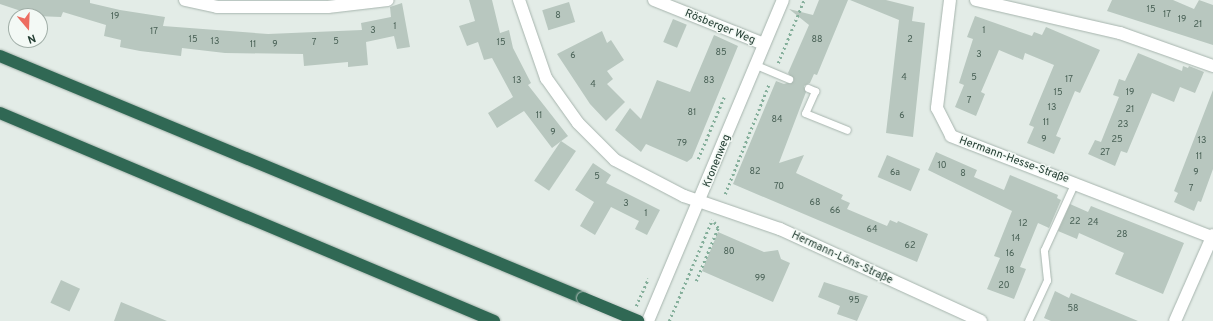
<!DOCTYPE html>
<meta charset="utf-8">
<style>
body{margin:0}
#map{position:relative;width:1213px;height:321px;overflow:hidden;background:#e3ece7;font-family:Overpass,sans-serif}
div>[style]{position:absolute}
.building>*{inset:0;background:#b8c7bf;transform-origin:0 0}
.path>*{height:2.5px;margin-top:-1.25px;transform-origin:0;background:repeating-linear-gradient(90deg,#85af9b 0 2px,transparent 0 5px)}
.roads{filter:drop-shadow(0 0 1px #a6b4ad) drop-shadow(0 0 1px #a6b4ad)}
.service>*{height:7px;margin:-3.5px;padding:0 3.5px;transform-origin:3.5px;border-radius:3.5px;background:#fff}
.minor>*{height:12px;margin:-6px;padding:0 6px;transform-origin:6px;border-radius:6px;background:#fff}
.tertiary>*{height:12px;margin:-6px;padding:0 6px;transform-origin:6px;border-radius:6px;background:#fff}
.motorway>*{height:12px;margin:-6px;padding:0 6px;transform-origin:6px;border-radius:6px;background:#306854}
.bridges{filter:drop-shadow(0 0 1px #c1c9c6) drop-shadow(0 0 1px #c1c9c6)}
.motorway-bridge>*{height:12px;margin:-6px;padding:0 6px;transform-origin:6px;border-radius:6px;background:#306854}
span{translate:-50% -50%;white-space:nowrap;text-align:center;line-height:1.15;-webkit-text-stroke:3px #f3f9f5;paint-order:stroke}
.number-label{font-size:9px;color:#486055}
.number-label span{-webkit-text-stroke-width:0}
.street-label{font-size:11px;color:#233d32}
.north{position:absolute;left:8px;top:8px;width:40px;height:40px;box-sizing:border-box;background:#f3f9f5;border:1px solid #a0aea7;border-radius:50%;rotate:161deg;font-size:11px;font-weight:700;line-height:16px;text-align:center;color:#233d32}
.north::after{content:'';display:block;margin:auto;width:14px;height:18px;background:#ed6d61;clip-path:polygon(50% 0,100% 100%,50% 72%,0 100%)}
</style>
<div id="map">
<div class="building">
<div style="clip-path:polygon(0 0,90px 0,90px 3px,120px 10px,165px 17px,163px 26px,268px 34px,362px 30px,361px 23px,391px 17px,390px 7px,402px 3px,410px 47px,397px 49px,394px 36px,366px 42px,368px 65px,348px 67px,348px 62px,304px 66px,303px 54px,225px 53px,182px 48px,181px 56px,140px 51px,120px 47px,121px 40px,104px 36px,106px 25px,63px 12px,61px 17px,36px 16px,0 4px)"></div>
<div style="clip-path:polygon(469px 0,492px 0,500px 33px,509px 30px,513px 48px,531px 83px,528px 85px,568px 136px,552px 148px,524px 111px,497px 128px,488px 113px,513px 97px,492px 58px,484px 60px,478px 42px,467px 46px,459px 26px,475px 21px)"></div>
<div style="clip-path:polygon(819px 0,848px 0,817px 75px,814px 74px,810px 83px,804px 86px,806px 92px,779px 163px,804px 155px,796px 173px,843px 195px,841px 199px,850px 203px,847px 209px,887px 226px,890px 220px,897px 223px,898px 221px,928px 234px,917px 262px,733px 184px,776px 81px,784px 84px,794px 81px,788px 73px,809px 25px,789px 9px,813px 15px)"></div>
<div style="clip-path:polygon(850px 0,886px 0,914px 7px,912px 21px,925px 23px,913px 137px,886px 133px,899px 20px)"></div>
<div style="clip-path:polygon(1112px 0,1173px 0,1194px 9px,1199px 0,1213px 5px,1213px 45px,1107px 11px)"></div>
<div style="left:569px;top:2px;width:21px;height:28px;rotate:73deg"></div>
<div style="clip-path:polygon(975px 16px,1032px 36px,1034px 32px,1042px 35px,1046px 27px,1100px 50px,1080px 93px,1075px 91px,1056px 136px,1061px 138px,1054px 154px,1027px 143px,1034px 127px,1029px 125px,1054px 65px,1025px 53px,1023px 60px,999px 50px,981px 92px,985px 94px,976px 116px,955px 107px,964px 85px,959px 83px,973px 39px,967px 37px)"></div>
<div style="left:673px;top:19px;width:15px;height:25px;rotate:23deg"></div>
<div style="clip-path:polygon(602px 31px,607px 43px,611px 40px,624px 60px,607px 71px,613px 79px,607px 84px,625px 102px,606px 121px,590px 104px,557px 54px)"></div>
<div style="clip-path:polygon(714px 35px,738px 46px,692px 158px,687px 162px,646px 144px,641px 152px,615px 130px,630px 108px,641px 119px,657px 80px,690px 92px)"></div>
<div style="clip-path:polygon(1138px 53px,1182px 71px,1183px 66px,1188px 68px,1189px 66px,1204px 72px,1195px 93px,1180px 87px,1174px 102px,1152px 93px,1127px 153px,1121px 151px,1115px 166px,1088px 154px,1095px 140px,1101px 142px,1119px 97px,1113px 95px,1119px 79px,1125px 81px)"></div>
<div style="clip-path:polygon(1213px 90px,1213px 169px,1201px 202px,1198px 201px,1194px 211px,1174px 202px,1178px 193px,1174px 191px)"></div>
<div style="left:561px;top:141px;width:18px;height:48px;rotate:34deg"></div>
<div style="clip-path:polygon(936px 152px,977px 170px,974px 177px,1004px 190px,1010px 175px,1058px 195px,1057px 198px,1061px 200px,1049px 228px,1038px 223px,1020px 267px,1026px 269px,1014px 299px,987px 289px,1000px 258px,994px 256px,1012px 211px,928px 170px)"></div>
<div style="left:887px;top:155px;width:36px;height:24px;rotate:23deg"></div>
<div style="clip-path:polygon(593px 163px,611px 175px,606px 183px,660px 210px,647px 235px,635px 229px,639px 221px,611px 207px,595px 235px,580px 226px,594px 202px,575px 190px)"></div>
<div style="clip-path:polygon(1070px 204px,1088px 212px,1091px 206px,1184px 243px,1163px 294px,1115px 274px,1124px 253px,1079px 233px,1077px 239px,1058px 231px)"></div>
<div style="clip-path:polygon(718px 232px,764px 252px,778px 250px,781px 259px,790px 263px,773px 302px,702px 271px)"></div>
<div style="left:61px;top:280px;width:21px;height:25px;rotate:25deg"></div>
<div style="clip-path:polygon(824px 282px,868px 296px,857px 321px,837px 314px,840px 306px,818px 297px)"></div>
<div style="clip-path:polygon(1055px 291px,1069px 298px,1071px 293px,1138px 321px,1051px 321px,1044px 318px)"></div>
<div style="clip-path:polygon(121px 302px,167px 321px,114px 321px)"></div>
</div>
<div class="path">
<div style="left:778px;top:63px;width:68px;rotate:-67.6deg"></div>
<div style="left:698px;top:159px;width:67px;rotate:-67.2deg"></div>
<div style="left:725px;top:194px;width:118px;rotate:-68.2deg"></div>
<div style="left:696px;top:281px;width:57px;rotate:-67.5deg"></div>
<div style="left:718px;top:228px;width:7px;rotate:-124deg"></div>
<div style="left:636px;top:306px;width:30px;rotate:-66deg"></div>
<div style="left:669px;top:321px;width:110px;rotate:-66.9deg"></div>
</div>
<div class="roads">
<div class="service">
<div style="left:756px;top:65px;width:36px;rotate:23deg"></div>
<div style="left:808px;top:88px;width:8px;rotate:23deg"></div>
<div style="left:815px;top:91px;width:24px;rotate:114deg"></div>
<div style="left:805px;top:113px;width:45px;rotate:22deg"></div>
<div style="left:1028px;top:321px;width:45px;rotate:-65.1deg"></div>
<div style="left:1047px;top:280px;width:30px;rotate:-96deg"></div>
<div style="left:1044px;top:250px;width:75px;rotate:-65.5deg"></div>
</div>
<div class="minor">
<div style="left:185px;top:0;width:33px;rotate:12deg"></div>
<div style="left:217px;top:7px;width:111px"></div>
<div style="left:328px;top:7px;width:60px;rotate:-6.7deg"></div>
<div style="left:519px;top:0;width:83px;rotate:70.9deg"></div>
<div style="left:546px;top:78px;width:55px;rotate:54.6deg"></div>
<div style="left:578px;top:123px;width:52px;rotate:45deg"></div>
<div style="left:615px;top:160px;width:78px;rotate:27.6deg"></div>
<div style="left:684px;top:196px;width:102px;rotate:19deg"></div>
<div style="left:780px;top:229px;width:221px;rotate:24.6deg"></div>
<div style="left:654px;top:0;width:118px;rotate:21.8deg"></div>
<div style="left:950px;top:0;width:109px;rotate:96.9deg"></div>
<div style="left:937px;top:108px;width:31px;rotate:63deg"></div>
<div style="left:951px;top:136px;width:280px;rotate:21.2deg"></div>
<div style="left:976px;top:0;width:148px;rotate:12.9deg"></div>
<div style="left:1120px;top:33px;width:99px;rotate:19.5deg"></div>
<div style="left:1175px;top:321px;width:94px;rotate:-66.2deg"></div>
</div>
<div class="tertiary">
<div style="left:648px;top:321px;width:348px;rotate:-67.2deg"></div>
</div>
<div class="motorway">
<div style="left:0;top:56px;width:631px;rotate:22.54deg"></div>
<div style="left:0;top:113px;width:536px;rotate:22.83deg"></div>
</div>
</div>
<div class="bridges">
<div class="motorway-bridge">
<div style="left:583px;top:298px;width:60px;rotate:22.7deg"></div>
</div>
</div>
<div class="number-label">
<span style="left:1151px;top:10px">15</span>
<span style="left:1167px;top:15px">17</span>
<span style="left:558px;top:16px">8</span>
<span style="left:115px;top:17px">19</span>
<span style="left:1182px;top:20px">19</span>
<span style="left:1198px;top:25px">21</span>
<span style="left:395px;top:27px">1</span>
<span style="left:373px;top:31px">3</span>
<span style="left:984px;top:31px">1</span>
<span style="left:154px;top:32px">17</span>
<span style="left:193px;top:40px">15</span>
<span style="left:817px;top:40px">88</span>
<span style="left:910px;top:40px">2</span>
<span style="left:215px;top:42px">13</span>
<span style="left:336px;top:42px">5</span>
<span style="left:314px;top:43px">7</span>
<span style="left:501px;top:43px">15</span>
<span style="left:253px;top:45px">11</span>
<span style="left:275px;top:45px">9</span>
<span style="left:721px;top:53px">85</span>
<span style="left:979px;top:55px">3</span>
<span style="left:573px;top:56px">6</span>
<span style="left:904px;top:78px">4</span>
<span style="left:974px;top:78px">5</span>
<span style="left:1069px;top:80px">17</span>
<span style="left:517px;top:81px">13</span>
<span style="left:709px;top:81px">83</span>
<span style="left:593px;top:85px">4</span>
<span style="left:1058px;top:93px">15</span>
<span style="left:1130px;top:93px">19</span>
<span style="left:969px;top:101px">7</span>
<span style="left:1052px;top:108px">13</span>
<span style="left:1130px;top:110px">21</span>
<span style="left:692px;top:113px">81</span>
<span style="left:539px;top:116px">11</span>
<span style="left:902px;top:116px">6</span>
<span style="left:777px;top:120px">84</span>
<span style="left:1046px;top:123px">11</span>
<span style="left:1123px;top:125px">23</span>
<span style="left:553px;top:133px">9</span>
<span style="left:1044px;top:140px">9</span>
<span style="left:1117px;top:140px">25</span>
<span style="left:1202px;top:141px">13</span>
<span style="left:682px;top:144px">79</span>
<span style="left:1105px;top:153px">27</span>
<span style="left:1199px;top:157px">11</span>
<span style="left:942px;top:166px">10</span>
<span style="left:755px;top:172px">82</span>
<span style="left:895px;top:173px">6a</span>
<span style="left:1196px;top:173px">9</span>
<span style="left:963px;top:174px">8</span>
<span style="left:597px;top:177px">5</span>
<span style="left:779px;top:187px">70</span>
<span style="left:1191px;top:189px">7</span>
<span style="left:815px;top:203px">68</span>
<span style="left:626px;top:204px">3</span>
<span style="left:835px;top:211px">66</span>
<span style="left:646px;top:214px">1</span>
<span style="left:1075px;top:222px">22</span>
<span style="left:1093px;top:223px">24</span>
<span style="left:1023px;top:224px">12</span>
<span style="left:872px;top:230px">64</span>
<span style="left:1122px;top:235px">28</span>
<span style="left:1016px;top:239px">14</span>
<span style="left:910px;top:246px">62</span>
<span style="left:729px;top:252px">80</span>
<span style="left:1010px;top:254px">16</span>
<span style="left:1010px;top:271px">18</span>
<span style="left:760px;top:279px">99</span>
<span style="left:1004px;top:286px">20</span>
<span style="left:854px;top:301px">95</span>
<span style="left:1073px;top:309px">58</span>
</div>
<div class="street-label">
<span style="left:720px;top:27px;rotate:22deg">Rösberger Weg</span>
<span style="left:1014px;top:160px;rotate:20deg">Hermann-Hesse-Straße</span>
<span style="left:717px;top:161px;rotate:-68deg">Kronenweg</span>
<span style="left:842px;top:258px;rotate:25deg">Hermann-Löns-Straße</span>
</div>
<div class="north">N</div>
</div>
